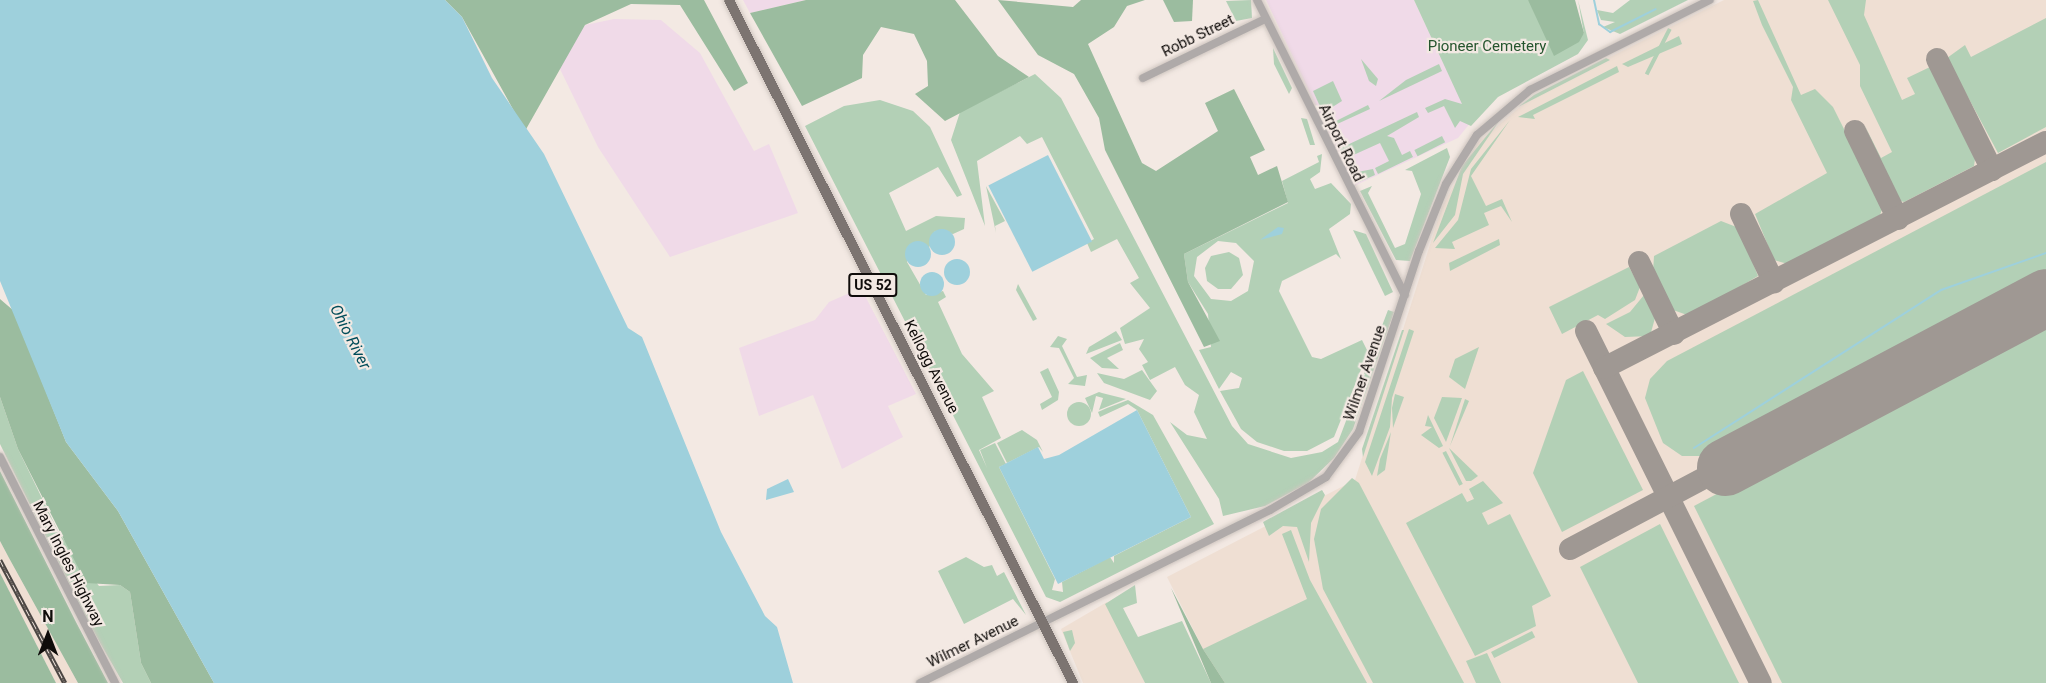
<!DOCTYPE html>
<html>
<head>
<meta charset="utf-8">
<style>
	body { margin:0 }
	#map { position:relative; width:2046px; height:683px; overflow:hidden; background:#f3e9e3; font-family:Roboto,sans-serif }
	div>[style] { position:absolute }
	.built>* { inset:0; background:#efdfd3 }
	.industrial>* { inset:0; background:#f0dae8 }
	.green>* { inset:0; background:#b3d0b6; transform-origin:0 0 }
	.round { border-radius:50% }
	.forest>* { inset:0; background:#9bbc9f }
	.water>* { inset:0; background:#9ed0dc; transform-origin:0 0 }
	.stream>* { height:2px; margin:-1px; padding:0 1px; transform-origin:1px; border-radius:1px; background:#9ed0dc }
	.taxiway>* { height:22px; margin:-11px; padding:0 11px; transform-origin:11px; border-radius:11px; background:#9f9893 }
	.runway>* { height:57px; margin:-28.5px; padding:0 28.5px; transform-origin:28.5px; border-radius:28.5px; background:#9f9893 }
	.roads { filter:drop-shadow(0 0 2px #cfc6c0) drop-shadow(0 0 2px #cfc6c0) }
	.minor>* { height:8px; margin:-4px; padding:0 4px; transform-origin:4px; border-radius:4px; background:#afaaa9 }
	.major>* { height:10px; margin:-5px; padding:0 5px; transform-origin:5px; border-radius:5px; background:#7c7471 }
	.rail>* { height:4.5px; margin-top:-2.25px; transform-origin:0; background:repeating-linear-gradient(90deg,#f3e9e3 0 7px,#4b4643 0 14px); box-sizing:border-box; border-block:2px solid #4b4643 }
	span { translate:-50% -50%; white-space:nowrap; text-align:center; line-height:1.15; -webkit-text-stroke:4.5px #f3e9e3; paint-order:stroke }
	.shield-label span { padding:2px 4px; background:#f3e9e3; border:2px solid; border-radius:4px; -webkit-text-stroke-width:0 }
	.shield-label { font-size:14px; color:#0f0c0a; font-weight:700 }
	.street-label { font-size:15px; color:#0f0c0a }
	.park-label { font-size:15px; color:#25552e }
	.water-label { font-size:16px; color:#004c59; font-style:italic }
	.north { position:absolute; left:18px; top:605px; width:60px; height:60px; -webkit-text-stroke:4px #f3e9e3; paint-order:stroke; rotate:0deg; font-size:16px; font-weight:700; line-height:24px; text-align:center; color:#0f0c0a }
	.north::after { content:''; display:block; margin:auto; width:21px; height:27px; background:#0f0c0a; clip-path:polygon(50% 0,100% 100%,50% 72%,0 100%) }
</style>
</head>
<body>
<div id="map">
	<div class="built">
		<i style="clip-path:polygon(1724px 0,2046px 0,2046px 683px,1220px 683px,1167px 577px,1355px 480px,1442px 207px,1476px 144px,1534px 95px)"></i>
		<i style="clip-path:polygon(0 541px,9px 558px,78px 683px,56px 683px,0 573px)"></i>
		<i style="clip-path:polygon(1107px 602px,1145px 683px,1083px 683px,1061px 629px)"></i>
	</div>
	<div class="industrial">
		<i style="clip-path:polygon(743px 0,806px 0,750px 13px)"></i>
		<i style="clip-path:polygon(1266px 0,1414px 0,1471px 122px,1458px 138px,1354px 186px)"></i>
		<i style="clip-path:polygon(614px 19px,661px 20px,700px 53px,754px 151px,769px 144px,798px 213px,670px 257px,598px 147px,559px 67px,585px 25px)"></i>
		<i style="clip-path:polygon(861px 288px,916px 394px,888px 406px,903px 437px,842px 469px,813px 395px,759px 416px,739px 348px,815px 320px,829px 302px)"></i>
	</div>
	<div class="green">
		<i style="clip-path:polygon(1251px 0,1252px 18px,1236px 21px,1226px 1px)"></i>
		<i style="clip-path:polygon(1414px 0,1528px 0,1584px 34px,1578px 0,1588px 40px,1578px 54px,1498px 97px,1471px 126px,1460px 121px,1455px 128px,1444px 106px,1428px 113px,1425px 108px,1445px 99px,1462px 104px)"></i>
		<i style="clip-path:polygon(1630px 0,1688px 0,1620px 34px,1603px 27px,1615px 22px,1601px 20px,1597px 10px,1613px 13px)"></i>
		<i style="clip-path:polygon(1758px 0,1801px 95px,1815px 89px,1833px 107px,1883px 207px,1880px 215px,1788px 264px,1774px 260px,1755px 214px,1827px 173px,1791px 100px,1793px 87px,1762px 25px,1753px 1px)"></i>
		<i style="clip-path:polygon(1828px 0,1866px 0,1864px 15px,1902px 100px,1915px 94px,1907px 78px,1930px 67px,1975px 159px,1974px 166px,1904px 202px,1897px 200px,1864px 124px,1881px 158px,1892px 152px,1860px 86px,1860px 65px)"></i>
		<i style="clip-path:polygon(2046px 18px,2046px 127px,1998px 153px,1947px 58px,1965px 45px,1971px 57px)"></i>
		<i style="left:1668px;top:28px;width:4px;height:51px;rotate:27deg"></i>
		<i style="clip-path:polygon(1679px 36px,1682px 44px,1628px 67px,1622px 64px)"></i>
		<i style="clip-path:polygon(1273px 48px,1292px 88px,1289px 94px,1274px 64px)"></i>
		<i style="clip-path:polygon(1606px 58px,1610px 60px,1518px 107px,1534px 95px)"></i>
		<i style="clip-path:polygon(1361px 59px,1378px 79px,1376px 86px,1369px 81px)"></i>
		<i style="clip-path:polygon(1439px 64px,1442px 71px,1379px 101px,1406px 80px)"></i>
		<i style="clip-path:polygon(1617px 66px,1619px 72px,1533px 115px,1535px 119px,1518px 117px)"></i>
		<i style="clip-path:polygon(1035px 74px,1061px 98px,1232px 426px,1248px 444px,1291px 458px,1322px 452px,1338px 442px,1388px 310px,1394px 312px,1353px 429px,1334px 458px,1308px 483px,1265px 506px,1223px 516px,1219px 499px,1170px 422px,1187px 435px,1207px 439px,1194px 412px,1199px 395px,1185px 385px,1175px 367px,1150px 380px,1142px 365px,1148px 362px,1139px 349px,1144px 339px,1125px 344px,1120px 328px,1150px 308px,1130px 283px,1139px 278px,1117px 239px,1091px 252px,1087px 243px,1094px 239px,1042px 137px,1027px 144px,1020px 136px,977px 161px,985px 226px,951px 140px,960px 112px)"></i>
		<i style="clip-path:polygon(1333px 81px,1342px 101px,1323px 113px,1313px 91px)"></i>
		<i style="clip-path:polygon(880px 100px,913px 111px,930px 127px,962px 195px,957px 197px,938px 167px,889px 193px,906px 231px,936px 216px,965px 218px,964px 229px,953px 234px,935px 231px,929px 248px,910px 244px,907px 262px,926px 295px,943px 291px,946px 297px,938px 302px,962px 354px,994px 391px,982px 397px,1001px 438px,979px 450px,987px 468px,980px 450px,995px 443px,1006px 464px,999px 467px,1055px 579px,1052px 590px,1063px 592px,1062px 582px,1110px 557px,1114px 563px,1114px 556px,1191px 517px,1137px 410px,1128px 404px,1100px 417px,1098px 412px,1107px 408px,1128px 400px,1153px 415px,1214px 524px,1060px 602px,1046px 597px,805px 126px,844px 106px)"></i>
		<i style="clip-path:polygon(1368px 105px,1370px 109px,1335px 125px,1332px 134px,1328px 125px)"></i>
		<i style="clip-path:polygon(1417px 112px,1419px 117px,1387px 136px,1394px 138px,1402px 155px,1410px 151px,1413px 157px,1378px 174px,1375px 168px,1389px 161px,1380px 143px,1349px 157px,1348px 165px,1337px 143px,1345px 146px)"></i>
		<i style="clip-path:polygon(1502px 117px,1463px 174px,1455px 215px,1433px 243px,1462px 166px)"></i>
		<i style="clip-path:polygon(1301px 118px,1307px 119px,1315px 145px,1310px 145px)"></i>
		<i style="clip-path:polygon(1510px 120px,1471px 176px,1486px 206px,1502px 199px,1512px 222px,1501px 206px,1484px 213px,1489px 225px,1452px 242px,1455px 249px,1435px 248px,1458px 220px,1471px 169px)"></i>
		<i style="left:1442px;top:136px;width:7px;height:31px;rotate:63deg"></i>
		<i style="clip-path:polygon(1447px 148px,1450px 157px,1410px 261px,1396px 260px,1360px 191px,1372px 186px,1368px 193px,1395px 248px,1405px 244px,1421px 194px,1412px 171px,1405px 170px)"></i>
		<i style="clip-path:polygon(evenodd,1322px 154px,1320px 172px,1310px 179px,1315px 189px,1331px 183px,1351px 204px,1350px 214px,1329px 229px,1341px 259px,1336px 254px,1282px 281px,1279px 291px,1312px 357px,1321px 359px,1362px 340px,1368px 352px,1334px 437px,1307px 451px,1284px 451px,1257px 442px,1241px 429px,1220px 391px,1239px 388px,1242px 378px,1231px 372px,1219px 389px,1199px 350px,1211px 347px,1208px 314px,1188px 282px,1184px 254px,1288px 203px,1282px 181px,1319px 162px,1317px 156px,1322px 154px,1218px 241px,1236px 243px,1254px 261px,1248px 291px,1231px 301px,1211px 299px,1194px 276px,1197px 257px,1218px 241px)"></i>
		<i style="clip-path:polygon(2046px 162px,2046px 275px,1706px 456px,1682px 456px,1663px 443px,1645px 398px,1650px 379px,1667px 361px)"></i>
		<i style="clip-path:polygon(1373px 169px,1375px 175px,1357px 183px,1352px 173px)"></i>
		<i style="clip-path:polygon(986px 186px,1005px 221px,995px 226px,996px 233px)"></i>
		<i style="clip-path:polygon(1721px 221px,1739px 228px,1758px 276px,1690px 316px,1673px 310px,1653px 272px,1654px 256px)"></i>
		<i style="clip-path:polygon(1353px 230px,1366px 234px,1393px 292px,1385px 296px)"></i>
		<i style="clip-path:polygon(1499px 239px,1500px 245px,1450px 271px,1449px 263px)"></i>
		<i style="clip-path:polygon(1229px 252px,1239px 258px,1243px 275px,1231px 289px,1218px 289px,1207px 281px,1205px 268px,1211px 256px)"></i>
		<i style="clip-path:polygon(1629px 267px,1640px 287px,1635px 300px,1605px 319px,1598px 315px,1562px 334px,1549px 307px)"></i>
		<i style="clip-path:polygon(1018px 284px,1037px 319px,1033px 321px,1016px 290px)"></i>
		<i style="clip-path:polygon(1644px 295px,1655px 318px,1650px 336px,1625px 337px,1606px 324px,1630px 312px)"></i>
		<i style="clip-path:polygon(2046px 319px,2046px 683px,1782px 683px,1694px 506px)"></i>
		<i style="clip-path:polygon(1409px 329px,1414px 331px,1392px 398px,1390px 427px,1372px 476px,1365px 462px)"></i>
		<i style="clip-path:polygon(1402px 330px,1404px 330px,1363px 457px,1362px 449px)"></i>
		<i style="clip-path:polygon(1116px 331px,1122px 340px,1086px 354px,1089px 347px)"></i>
		<i style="clip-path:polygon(1058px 336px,1067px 339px,1062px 346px,1077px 377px,1087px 375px,1085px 386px,1068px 384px,1074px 378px,1059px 348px,1050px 347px)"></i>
		<i style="clip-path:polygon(1120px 343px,1123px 350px,1107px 358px,1119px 369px,1102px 368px,1090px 358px)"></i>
		<i style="clip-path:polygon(1479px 347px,1465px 389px,1449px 377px,1455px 359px)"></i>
		<i style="clip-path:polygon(1048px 368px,1059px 392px,1058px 400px,1042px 410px,1040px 404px,1052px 397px,1040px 372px)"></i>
		<i style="clip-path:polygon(1142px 370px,1157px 391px,1150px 400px,1104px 383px,1097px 373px,1124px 379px)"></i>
		<i style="clip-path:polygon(1583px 371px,1643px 490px,1562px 532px,1533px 473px,1566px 380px)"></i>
		<i style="clip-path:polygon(1099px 392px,1102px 393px,1126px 399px,1099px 410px,1103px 398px,1096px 396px,1092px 413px,1085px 398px)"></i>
		<i style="clip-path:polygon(1395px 394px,1404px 397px,1393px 428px,1392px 408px)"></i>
		<i style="clip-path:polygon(0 397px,18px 449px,59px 533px,99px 586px,120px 585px,130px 592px,141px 663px,151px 683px,123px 683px,87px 620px,0 444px)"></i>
		<i style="clip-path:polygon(1442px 397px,1462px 398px,1446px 442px,1434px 418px)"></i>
		<i style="clip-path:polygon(1465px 399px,1469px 401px,1450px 446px)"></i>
		<i class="round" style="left:1067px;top:402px;width:24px;height:24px"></i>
		<i style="clip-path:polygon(1428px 415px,1443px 446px,1439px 448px,1421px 435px,1432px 427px,1425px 426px)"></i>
		<i style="clip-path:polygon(1022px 430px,1037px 440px,1043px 452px,1039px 447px,1007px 463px,997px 443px)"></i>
		<i style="clip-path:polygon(1391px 432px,1385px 470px,1377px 476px,1380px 459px)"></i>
		<i style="clip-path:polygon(1449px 448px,1478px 476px,1471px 481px,1466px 481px)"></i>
		<i style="left:1446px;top:451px;width:37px;height:4px;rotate:63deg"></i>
		<i style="clip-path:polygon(1352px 478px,1359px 483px,1464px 683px,1373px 683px,1323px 589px,1314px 539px,1321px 509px)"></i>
		<i style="clip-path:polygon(1483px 481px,1503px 503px,1482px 513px,1488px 525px,1510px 514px,1551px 596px,1532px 606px,1536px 626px,1475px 656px,1406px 523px,1462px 493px,1467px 502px,1474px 499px,1469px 489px)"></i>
		<i style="clip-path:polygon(1322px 490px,1325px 495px,1311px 523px,1309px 562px,1297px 527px,1283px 526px,1269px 536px,1263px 522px)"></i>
		<i style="clip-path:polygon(1660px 524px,1739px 683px,1638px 683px,1580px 567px)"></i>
		<i style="clip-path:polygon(1291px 530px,1310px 580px,1367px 683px,1225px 683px,1203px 649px,1307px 599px,1282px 534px)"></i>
		<i style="clip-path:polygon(966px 557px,984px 567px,992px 565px,997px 576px,1004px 572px,1026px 615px,1013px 599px,964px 624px,938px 571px)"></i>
		<i style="clip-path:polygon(1135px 585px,1137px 603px,1123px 608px,1138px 637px,1182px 621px,1211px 683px,1145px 683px,1105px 604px)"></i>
		<i style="clip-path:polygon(1072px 630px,1075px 643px,1070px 651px,1063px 632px)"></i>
		<i style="left:1532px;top:631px;width:7px;height:46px;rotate:63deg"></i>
		<i style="clip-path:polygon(1487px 653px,1501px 683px,1476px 683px,1466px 661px)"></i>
	</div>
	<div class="forest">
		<i style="clip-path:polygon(445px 0,704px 0,748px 83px,734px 91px,680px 5px,631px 4px,585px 25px,525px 131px,462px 17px)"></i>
		<i style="clip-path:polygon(806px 0,955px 0,998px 56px,1029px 77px,945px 121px,915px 94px,928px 86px,927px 61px,914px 34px,881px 27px,863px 55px,862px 78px,802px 106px,750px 13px)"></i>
		<i style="clip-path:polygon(998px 0,1073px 7px,1081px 0,1145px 0,1127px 6px,1114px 27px,1088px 44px,1142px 163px,1156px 171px,1218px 131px,1205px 103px,1234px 89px,1265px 150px,1250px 157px,1258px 175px,1277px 166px,1288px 202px,1184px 254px,1188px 282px,1220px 341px,1204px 347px,1105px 150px,1099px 118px,1074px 74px,1038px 55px)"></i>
		<i style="clip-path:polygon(1163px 0,1193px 0,1192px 21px,1174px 22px)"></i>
		<i style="clip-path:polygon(1528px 0,1575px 0,1584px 33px,1579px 42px,1554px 56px)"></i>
		<i style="clip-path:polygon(0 299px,14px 311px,66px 442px,118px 511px,214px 683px,151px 683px,141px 663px,130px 592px,120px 585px,86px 583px,18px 449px,0 397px)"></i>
		<i style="clip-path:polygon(0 471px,76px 622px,108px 683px,78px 683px,9px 558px,0 541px)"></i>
		<i style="clip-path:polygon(0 573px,56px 683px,0 683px)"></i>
		<i style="clip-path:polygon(1171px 588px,1203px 649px,1225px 683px,1211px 683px)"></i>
	</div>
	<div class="water">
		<i style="clip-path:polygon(0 0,445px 0,462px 17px,492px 78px,544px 154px,628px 328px,642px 337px,721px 532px,765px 616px,777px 627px,793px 683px,214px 683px,118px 511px,66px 442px,0 281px)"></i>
		<i style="left:1048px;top:155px;width:97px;height:67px;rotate:63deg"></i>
		<i style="clip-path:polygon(1278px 227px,1284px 228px,1282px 234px,1260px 240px)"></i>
		<i class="round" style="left:929px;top:229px;width:26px;height:26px"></i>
		<i class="round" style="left:905px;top:241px;width:26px;height:26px"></i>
		<i class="round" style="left:944px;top:259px;width:26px;height:26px"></i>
		<i class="round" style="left:920px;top:272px;width:24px;height:24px"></i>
		<i style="clip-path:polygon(1137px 410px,1191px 517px,1058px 584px,999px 467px,1038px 447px,1044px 459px,1059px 455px)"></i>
		<i style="clip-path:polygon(788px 479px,794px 492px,766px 500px,767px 489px)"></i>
	</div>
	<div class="stream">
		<i style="left:1594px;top:0;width:25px;rotate:78deg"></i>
		<i style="left:1599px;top:24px;width:14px;rotate:36deg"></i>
		<i style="left:1610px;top:32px;width:51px;rotate:-26.6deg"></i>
		<i style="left:1694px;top:448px;width:293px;rotate:-32.6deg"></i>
		<i style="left:1941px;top:290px;width:111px;rotate:-19.4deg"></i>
	</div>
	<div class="taxiway">
		<i style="left:1937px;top:59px;width:124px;rotate:63.6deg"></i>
		<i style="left:1855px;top:131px;width:98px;rotate:64deg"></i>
		<i style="left:1741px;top:214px;width:76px;rotate:64.4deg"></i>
		<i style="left:1639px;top:262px;width:80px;rotate:64.1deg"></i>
		<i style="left:1586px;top:331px;width:393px;rotate:63.6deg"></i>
		<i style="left:1604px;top:368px;width:496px;rotate:-27.1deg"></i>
		<i style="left:1570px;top:549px;width:175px;rotate:-27.9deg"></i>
	</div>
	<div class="runway">
		<i style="left:1725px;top:467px;width:363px;rotate:-27.9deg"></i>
	</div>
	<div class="roads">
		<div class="minor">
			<i style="left:1257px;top:0;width:330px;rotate:63.4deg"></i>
			<i style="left:1143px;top:78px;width:136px;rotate:-25.8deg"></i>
			<i style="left:0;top:457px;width:254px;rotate:63deg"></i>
			<i style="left:920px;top:683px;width:390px;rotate:-26.3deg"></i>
			<i style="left:1270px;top:510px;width:65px;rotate:-30.5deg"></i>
			<i style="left:1326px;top:477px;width:56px;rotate:-53.7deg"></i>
			<i style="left:1359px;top:432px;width:191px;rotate:-71.7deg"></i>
			<i style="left:1419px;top:251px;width:72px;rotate:-68.1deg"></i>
			<i style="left:1446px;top:184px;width:58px;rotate:-57.7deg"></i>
			<i style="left:1477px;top:135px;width:70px;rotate:-40.3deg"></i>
			<i style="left:1530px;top:90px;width:201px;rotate:-26.6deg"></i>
		</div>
		<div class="major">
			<i style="left:729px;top:0;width:765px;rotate:63.27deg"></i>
		</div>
	</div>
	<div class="rail">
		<i style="left:0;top:560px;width:139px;rotate:62.1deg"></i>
	</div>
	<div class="shield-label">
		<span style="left:873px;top:285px">US 52</span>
	</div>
	<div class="street-label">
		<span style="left:1198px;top:36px;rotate:-26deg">Robb Street</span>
		<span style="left:1341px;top:143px;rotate:64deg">Airport Road</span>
		<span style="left:931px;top:367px;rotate:63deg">Kellogg Avenue</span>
		<span style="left:1365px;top:373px;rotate:-71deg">Wilmer Avenue</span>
		<span style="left:68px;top:564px;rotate:63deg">Mary Ingles Highway</span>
		<span style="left:973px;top:642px;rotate:-26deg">Wilmer Avenue</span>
	</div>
	<div class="park-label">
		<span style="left:1487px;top:47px">Pioneer Cemetery</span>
	</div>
	<div class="water-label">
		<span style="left:350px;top:337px;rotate:63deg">Ohio River</span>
	</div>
	<div class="north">N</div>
</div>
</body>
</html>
